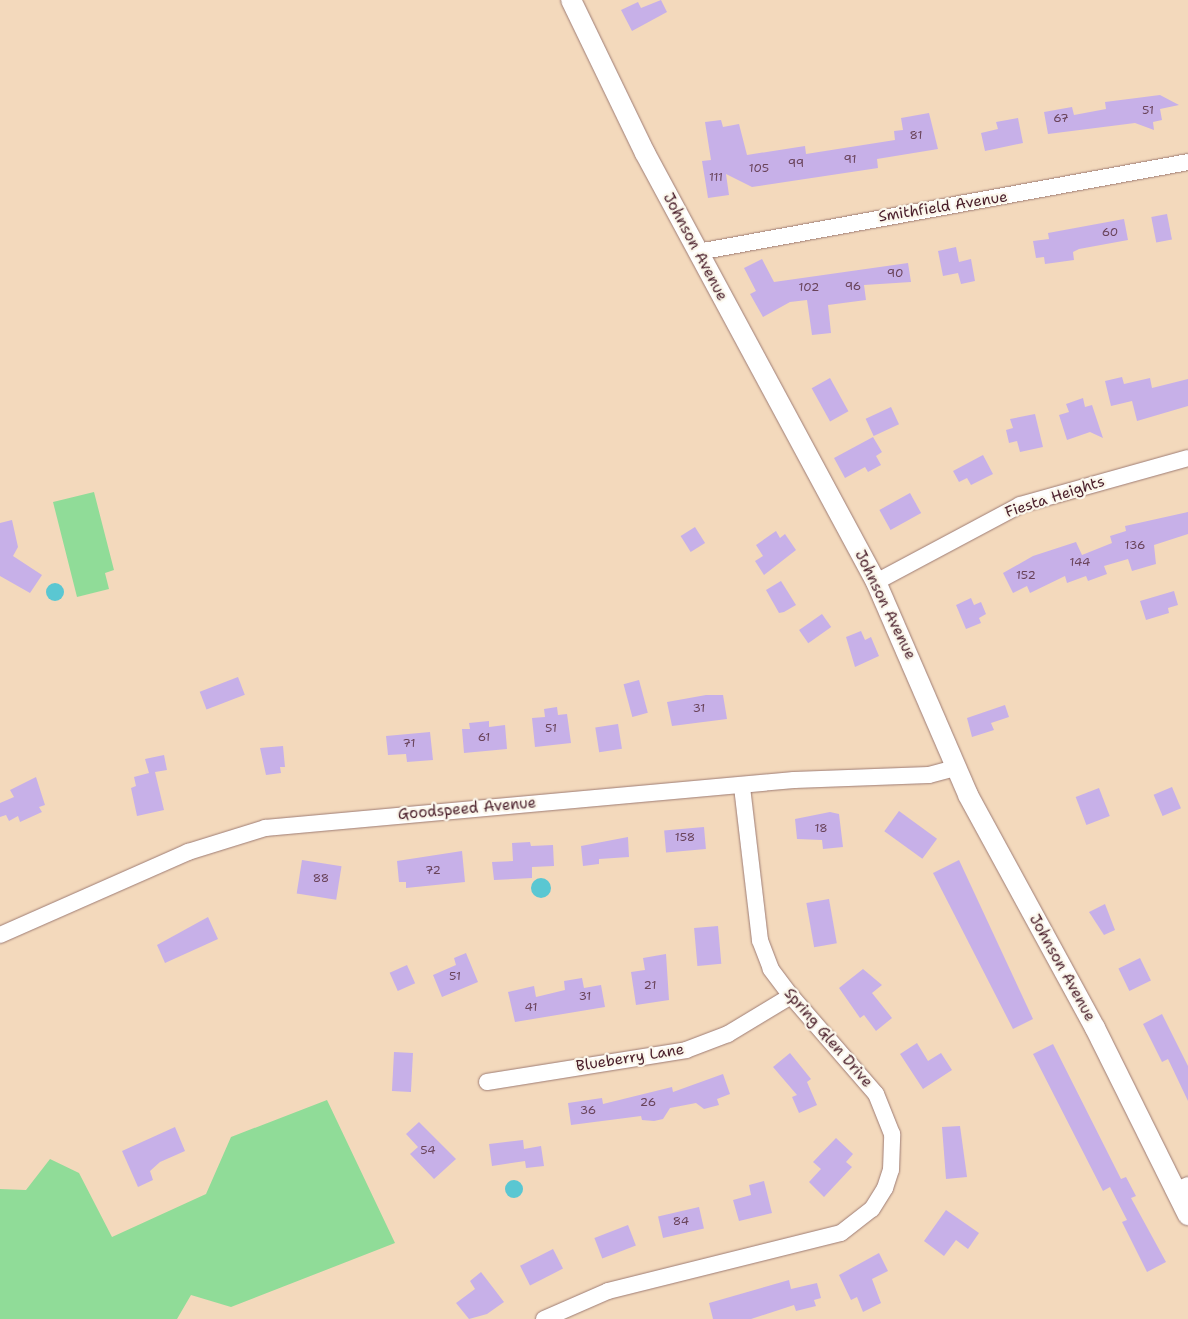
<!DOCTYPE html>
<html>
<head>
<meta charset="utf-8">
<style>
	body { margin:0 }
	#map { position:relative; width:1188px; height:1319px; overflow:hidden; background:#f3d9bc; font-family:"Shantell Sans",sans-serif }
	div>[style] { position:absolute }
	.green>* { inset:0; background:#90dc98 }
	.water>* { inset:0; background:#5ac7d2 }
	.round { border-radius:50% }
	.building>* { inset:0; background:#c7b0e8; transform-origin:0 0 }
	.roads { filter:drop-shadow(0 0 1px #9e7c74) drop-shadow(0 0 1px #9e7c74) }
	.minor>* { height:16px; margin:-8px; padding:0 8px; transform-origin:8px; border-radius:8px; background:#fff }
	.tertiary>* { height:20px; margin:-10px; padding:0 10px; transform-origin:10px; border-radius:10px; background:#fff }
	span { translate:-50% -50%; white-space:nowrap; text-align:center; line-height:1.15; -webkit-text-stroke:4.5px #fbf7ec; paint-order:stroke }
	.number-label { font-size:12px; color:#69435a }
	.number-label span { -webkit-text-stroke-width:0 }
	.street-label { font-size:15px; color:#4a1f2b }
</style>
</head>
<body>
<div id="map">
	<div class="green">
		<i style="clip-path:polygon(94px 492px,114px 570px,105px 573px,109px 589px,77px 597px,53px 502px)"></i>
		<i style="clip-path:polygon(327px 1100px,395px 1243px,231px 1307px,191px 1295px,177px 1319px,0 1319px,0 1189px,26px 1190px,50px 1159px,79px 1173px,112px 1237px,206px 1194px,231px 1137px)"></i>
	</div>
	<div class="water">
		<i class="round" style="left:46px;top:583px;width:18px;height:18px"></i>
		<i class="round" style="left:531px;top:878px;width:20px;height:20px"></i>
		<i class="round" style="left:505px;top:1180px;width:18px;height:18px"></i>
	</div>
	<div class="building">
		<i style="clip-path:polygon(661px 0,667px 12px,632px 31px,621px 10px,638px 2px,641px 8px)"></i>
		<i style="clip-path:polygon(1160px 95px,1179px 105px,1160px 109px,1162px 120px,1153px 122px,1154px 130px,1135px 123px,1048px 134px,1044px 112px,1072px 107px,1074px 115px,1106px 109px,1105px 102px)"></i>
		<i style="clip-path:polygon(929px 113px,938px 149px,877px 159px,878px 168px,752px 187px,726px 174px,729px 195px,708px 198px,702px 161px,711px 160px,705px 122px,721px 120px,723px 127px,739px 124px,747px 155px,805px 146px,806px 154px,895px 140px,894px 131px,903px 130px,901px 118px)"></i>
		<i style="clip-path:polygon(1018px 118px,1023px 143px,985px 151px,981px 133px,998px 129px,996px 122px)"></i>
		<i style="left:1167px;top:214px;width:26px;height:16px;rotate:79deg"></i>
		<i style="clip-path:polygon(1124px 219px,1128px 240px,1079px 249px,1073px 252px,1074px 260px,1045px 264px,1044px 257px,1036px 258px,1033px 241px,1049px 239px,1048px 233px)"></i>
		<i style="clip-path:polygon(956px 247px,959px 262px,971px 259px,975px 281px,961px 284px,958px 273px,943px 276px,938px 251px)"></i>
		<i style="clip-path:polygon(762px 259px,774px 282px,908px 263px,911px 282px,864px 285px,866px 300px,828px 305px,831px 333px,812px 335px,807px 300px,790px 302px,763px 317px,750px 294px,756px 291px,744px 268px)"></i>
		<i style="clip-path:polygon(1122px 377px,1124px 384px,1150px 378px,1152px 388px,1188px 379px,1188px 406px,1137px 421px,1132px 401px,1111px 406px,1105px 381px)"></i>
		<i style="left:830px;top:378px;width:38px;height:21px;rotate:61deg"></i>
		<i style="clip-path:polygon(1083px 398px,1085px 407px,1092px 405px,1103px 438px,1090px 432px,1067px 440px,1059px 415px,1069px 412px,1066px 404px)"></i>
		<i style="left:891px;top:407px;width:19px;height:28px;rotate:65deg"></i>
		<i style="clip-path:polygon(1035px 414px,1043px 447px,1020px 452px,1017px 441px,1009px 443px,1006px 430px,1013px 428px,1010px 419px)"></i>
		<i style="clip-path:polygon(873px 437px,882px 452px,876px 456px,881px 465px,868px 472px,865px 467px,845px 478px,834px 458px)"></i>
		<i style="clip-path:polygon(983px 455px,993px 474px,971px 485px,967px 478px,959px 482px,953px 471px)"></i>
		<i style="left:910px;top:493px;width:23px;height:35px;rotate:61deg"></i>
		<i style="clip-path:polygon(1188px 512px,1188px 534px,1154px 545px,1156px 564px,1132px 571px,1128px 559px,1104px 566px,1107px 574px,1088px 581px,1086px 576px,1067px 583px,1065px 576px,1030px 593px,1027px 586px,1013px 593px,1003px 573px,1033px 556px,1076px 542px,1082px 555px,1112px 543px,1110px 536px,1126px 531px,1125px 526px)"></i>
		<i style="clip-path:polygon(12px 520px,18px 547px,13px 556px,42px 575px,30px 593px,0 576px,0 523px)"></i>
		<i style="left:695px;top:527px;width:19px;height:17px;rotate:58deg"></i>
		<i style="clip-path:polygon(776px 531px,780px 538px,785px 534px,796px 550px,764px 575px,755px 561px,763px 556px,756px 545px)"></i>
		<i style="clip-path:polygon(781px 581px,796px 605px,784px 612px,779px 613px,766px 590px)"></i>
		<i style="clip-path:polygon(1174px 591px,1178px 605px,1168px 608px,1169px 613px,1146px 620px,1140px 601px)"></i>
		<i style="clip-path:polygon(971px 598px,974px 605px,981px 602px,986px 614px,979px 618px,981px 623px,966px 629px,956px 605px)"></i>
		<i style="left:822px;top:614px;width:16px;height:28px;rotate:55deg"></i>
		<i style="clip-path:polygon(861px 631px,865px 640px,871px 637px,879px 656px,855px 667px,846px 637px)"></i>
		<i style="left:238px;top:677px;width:19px;height:41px;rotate:69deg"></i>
		<i style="left:639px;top:680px;width:34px;height:16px;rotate:75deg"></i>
		<i style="clip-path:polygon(706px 695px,723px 695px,727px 719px,672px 726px,667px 702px)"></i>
		<i style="clip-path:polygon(1005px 705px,1009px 717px,991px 723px,994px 730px,972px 737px,967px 718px)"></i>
		<i style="clip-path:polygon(557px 707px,558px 715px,567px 714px,571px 743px,535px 747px,532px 718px,545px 717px,544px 709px)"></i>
		<i style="clip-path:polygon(489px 721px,489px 727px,505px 725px,507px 749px,464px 753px,462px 729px,470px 729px,469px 723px)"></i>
		<i style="left:618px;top:724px;width:25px;height:23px;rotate:81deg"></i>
		<i style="clip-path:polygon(430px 732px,433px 760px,407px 762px,406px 754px,388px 755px,386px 736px)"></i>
		<i style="clip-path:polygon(283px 746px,285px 767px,280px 767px,281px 773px,266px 775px,260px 748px)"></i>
		<i style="clip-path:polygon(164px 755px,167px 770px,155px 772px,164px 810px,137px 816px,131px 788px,136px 786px,134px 777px,149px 773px,145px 759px)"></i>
		<i style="clip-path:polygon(36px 777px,45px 805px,39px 807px,42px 812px,20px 822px,18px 816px,9px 821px,6px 815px,0 817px,0 803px,14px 797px,10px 790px)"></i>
		<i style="left:1172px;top:787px;width:23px;height:20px;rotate:67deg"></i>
		<i style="left:1099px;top:788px;width:30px;height:25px;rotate:69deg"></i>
		<i style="left:899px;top:811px;width:47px;height:25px;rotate:36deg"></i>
		<i style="clip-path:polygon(830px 812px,839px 814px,843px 847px,823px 849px,822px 840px,797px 839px,795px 819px)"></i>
		<i style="left:704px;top:827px;width:22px;height:40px;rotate:85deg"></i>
		<i style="clip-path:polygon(628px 837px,629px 857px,599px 859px,599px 864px,583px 866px,581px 846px)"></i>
		<i style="clip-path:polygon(530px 842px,531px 846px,553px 845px,554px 866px,532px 867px,532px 878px,494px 880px,492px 862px,513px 861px,512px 843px)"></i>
		<i style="clip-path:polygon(462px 851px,465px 882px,406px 888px,406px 882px,399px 882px,397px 861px)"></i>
		<i style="left:302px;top:860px;width:40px;height:34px;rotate:9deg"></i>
		<i style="clip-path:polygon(959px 860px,1033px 1019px,1013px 1029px,933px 873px)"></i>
		<i style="left:829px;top:899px;width:45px;height:23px;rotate:80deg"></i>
		<i style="clip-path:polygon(1105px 904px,1115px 930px,1104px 935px,1089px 912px)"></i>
		<i style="clip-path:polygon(208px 917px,218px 939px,165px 963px,157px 945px)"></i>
		<i style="left:718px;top:926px;width:38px;height:24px;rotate:85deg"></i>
		<i style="clip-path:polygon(466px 953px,478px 982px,442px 997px,433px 975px,456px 965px,454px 958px)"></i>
		<i style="clip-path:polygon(666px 954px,669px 1000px,636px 1005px,631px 972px,645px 970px,643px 958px)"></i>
		<i style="left:1140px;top:958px;width:25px;height:24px;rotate:64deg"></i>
		<i style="left:407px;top:965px;width:20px;height:19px;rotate:66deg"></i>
		<i style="clip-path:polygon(863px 969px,882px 985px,872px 993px,892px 1018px,876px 1031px,864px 1015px,860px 1018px,839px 988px)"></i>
		<i style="clip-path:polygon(582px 978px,584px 988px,601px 985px,605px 1007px,515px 1022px,508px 992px,534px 986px,536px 997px,565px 990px,564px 981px)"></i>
		<i style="clip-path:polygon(1162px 1014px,1188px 1066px,1188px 1101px,1168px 1059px,1162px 1062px,1143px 1024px)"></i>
		<i style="clip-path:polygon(917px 1043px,928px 1061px,941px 1053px,952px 1070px,923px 1089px,900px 1054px)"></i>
		<i style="clip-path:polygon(1053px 1044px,1121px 1179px,1126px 1177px,1136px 1196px,1131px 1198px,1166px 1262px,1147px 1272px,1122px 1222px,1127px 1220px,1110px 1187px,1103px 1191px,1033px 1054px)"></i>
		<i style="left:394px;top:1052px;width:19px;height:39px;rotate:3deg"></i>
		<i style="clip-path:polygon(790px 1053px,811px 1079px,807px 1082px,817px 1105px,799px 1113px,792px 1097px,797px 1095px,773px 1067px)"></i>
		<i style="clip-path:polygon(723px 1074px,730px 1094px,717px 1099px,719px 1105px,704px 1109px,696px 1103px,670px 1108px,663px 1119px,654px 1121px,642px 1120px,641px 1116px,571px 1125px,568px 1103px,602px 1098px,603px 1104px,672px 1087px,673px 1092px)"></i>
		<i style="clip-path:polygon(419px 1122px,456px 1159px,434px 1179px,410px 1154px,418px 1147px,406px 1134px)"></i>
		<i style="clip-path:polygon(960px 1126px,967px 1177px,946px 1179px,942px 1127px)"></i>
		<i style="clip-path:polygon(175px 1127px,185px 1151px,160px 1162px,150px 1171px,153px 1180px,138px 1187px,122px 1151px)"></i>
		<i style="clip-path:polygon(836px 1138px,853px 1154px,846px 1162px,852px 1167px,824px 1197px,809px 1182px,821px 1169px,813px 1162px)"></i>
		<i style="clip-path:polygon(523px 1140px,524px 1149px,541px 1146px,544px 1166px,526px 1168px,525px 1161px,492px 1166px,489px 1144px)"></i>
		<i style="clip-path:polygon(764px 1181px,772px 1213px,739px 1221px,733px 1200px,751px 1195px,749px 1185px)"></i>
		<i style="left:699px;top:1207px;width:22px;height:42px;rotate:77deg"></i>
		<i style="clip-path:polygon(946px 1210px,979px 1233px,968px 1249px,956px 1240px,944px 1256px,924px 1241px)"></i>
		<i style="left:628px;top:1225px;width:22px;height:36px;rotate:69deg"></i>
		<i style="left:553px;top:1249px;width:22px;height:37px;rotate:63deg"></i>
		<i style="clip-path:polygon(879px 1253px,888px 1271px,872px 1279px,881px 1303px,863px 1312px,857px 1297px,851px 1300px,839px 1275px)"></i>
		<i style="clip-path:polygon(481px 1272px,504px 1302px,487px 1314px,469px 1319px,456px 1303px,475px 1289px,470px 1281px)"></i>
		<i style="clip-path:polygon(789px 1280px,791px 1289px,817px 1283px,821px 1298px,814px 1300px,816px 1306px,796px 1311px,794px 1305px,751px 1319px,713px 1319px,709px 1303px)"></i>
	</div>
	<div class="roads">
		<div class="minor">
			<i style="left:698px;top:252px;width:498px;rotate:-10.4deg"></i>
			<i style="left:876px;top:582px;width:163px;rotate:-28.1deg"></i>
			<i style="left:1020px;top:505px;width:174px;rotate:-15.6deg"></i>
			<i style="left:0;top:935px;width:206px;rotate:-23.8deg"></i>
			<i style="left:188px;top:852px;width:81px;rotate:-17.3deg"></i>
			<i style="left:265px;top:828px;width:531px;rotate:-5.18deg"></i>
			<i style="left:794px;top:780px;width:135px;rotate:-2.1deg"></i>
			<i style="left:929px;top:775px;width:27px;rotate:-15deg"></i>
			<i style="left:487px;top:1082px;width:202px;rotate:-9.1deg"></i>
			<i style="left:686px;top:1050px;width:45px;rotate:-20.9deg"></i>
			<i style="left:728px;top:1034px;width:74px;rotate:-31.1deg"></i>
			<i style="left:1177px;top:1190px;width:12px;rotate:-24deg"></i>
			<i style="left:544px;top:1319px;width:70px;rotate:-23.6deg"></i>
			<i style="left:608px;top:1291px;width:240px;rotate:-14deg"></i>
			<i style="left:841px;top:1233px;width:39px;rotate:-38deg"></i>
			<i style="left:872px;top:1209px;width:25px;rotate:-58deg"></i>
			<i style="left:885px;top:1188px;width:19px;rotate:-72deg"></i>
			<i style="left:891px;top:1170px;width:36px;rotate:-88deg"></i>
			<i style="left:892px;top:1134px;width:43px;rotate:-111.8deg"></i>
			<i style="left:876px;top:1094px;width:130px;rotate:-130.9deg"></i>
			<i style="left:791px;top:996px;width:34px;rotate:-127deg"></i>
			<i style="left:771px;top:969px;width:31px;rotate:-111deg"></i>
			<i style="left:760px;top:940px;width:155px;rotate:-96.7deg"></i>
		</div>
		<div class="tertiary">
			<i style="left:571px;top:0;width:170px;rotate:64.2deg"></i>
			<i style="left:645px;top:153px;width:487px;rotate:61.7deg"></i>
			<i style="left:876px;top:582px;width:232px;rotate:66.6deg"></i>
			<i style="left:968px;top:795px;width:265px;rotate:61.4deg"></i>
			<i style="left:1095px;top:1028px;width:209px;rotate:63.6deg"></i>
		</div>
	</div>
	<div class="number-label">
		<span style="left:1148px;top:111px">51</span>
		<span style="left:1061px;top:119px">67</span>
		<span style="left:916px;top:136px">81</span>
		<span style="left:850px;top:160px">91</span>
		<span style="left:796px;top:164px">99</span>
		<span style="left:759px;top:169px">105</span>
		<span style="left:716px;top:178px">111</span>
		<span style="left:1110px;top:233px">60</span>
		<span style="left:895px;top:274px">90</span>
		<span style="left:853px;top:287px">96</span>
		<span style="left:809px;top:288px">102</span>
		<span style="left:1135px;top:546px">136</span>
		<span style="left:1080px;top:563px">144</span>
		<span style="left:1026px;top:576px">152</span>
		<span style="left:699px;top:709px">31</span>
		<span style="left:551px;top:729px">51</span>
		<span style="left:484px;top:738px">61</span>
		<span style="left:409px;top:744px">71</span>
		<span style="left:821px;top:829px">18</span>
		<span style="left:685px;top:838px">158</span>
		<span style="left:433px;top:871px">72</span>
		<span style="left:321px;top:879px">88</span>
		<span style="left:455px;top:977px">51</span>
		<span style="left:650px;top:986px">21</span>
		<span style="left:585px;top:997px">31</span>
		<span style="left:531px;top:1008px">41</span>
		<span style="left:648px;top:1103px">26</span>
		<span style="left:588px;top:1111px">36</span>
		<span style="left:428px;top:1151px">54</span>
		<span style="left:681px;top:1222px">84</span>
	</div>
	<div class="street-label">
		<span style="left:943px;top:207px;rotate:-9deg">Smithfield Avenue</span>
		<span style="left:695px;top:247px;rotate:62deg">Johnson Avenue</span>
		<span style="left:1055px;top:497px;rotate:-18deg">Fiesta Heights</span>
		<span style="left:885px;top:605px;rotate:64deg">Johnson Avenue</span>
		<span style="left:467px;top:809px;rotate:-5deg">Goodspeed Avenue</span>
		<span style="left:1062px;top:968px;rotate:61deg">Johnson Avenue</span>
		<span style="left:828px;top:1038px;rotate:49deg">Spring Glen Drive</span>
		<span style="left:630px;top:1058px;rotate:-9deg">Blueberry Lane</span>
	</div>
</div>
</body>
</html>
